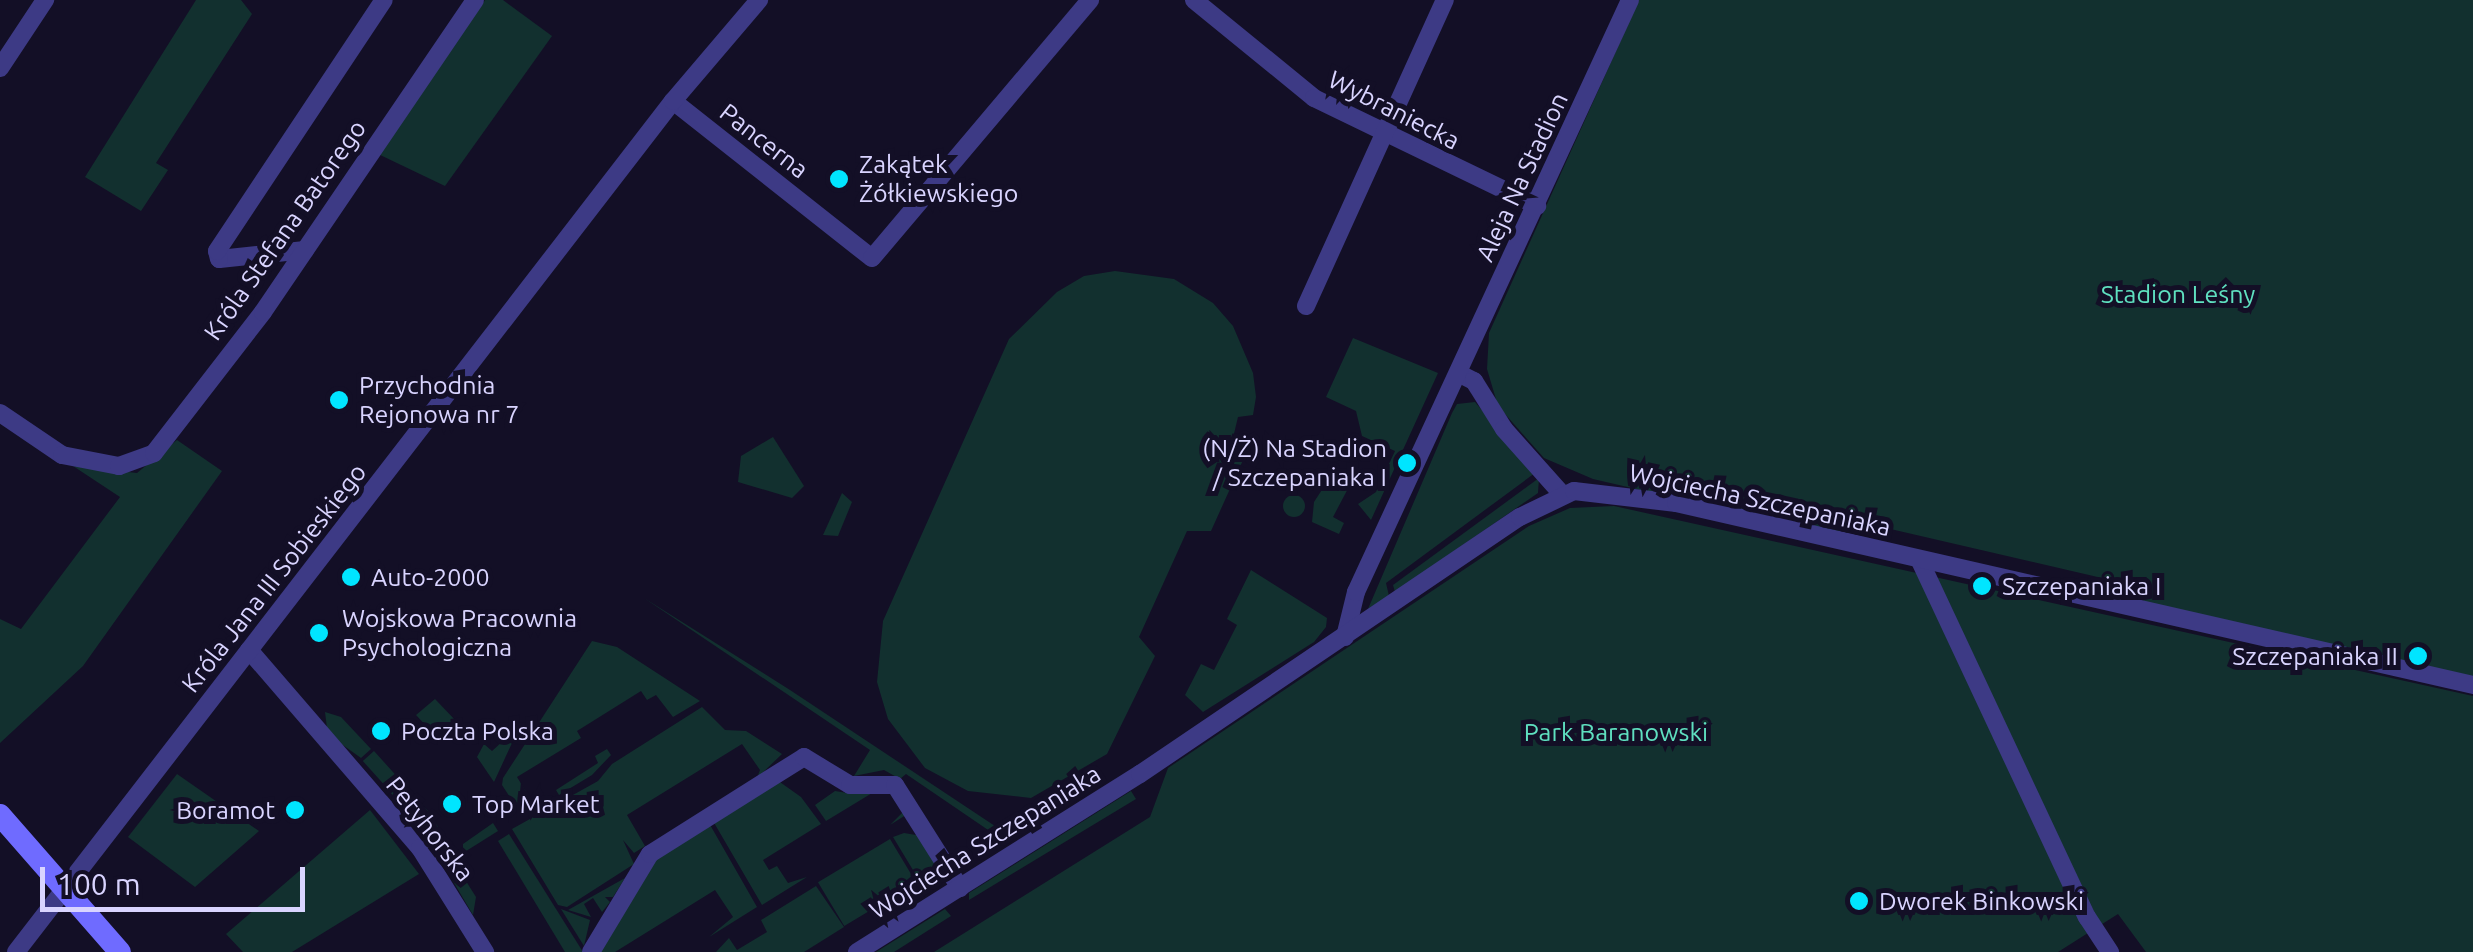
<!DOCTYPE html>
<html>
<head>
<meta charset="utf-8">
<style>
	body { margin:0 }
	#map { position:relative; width:2473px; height:952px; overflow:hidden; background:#130f26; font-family:Ubuntu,sans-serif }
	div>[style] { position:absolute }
	.green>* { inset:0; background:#12302f; transform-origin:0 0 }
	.round { border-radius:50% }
	.minor>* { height:18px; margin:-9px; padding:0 9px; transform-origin:9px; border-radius:9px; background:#3d3a85 }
	.secondary>* { height:22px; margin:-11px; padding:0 11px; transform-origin:11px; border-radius:11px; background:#6f6bff }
	.dots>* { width:28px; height:28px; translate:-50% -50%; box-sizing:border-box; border:5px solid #130f26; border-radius:50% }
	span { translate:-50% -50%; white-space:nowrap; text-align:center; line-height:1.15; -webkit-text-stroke:10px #130f26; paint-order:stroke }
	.street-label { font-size:25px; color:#d9d4ff }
	.poi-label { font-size:25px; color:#d9d4ff }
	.left { translate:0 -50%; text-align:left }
	.right { translate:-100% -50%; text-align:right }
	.park-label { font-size:25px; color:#5fe0c0 }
	.scale { position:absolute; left:40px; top:867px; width:265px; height:45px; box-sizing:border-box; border:5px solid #d9d4ff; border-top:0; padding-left:12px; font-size:30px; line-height:35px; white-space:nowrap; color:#d9d4ff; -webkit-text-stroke:8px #130f26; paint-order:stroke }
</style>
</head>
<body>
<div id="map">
	<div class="green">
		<i style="clip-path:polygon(196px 0,241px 0,252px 14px,156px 163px,168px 170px,141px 211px,85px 177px)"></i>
		<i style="clip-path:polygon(485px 0,503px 0,552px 36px,445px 186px,376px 153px)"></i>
		<i style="clip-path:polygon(1639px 0,2473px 0,2473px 677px,2143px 605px,2145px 588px,1843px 518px,1839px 536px,1593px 479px,1544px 458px,1498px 406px,1487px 369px,1489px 333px)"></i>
		<i style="clip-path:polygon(1115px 271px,1174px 279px,1213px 303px,1233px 326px,1253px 373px,1256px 397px,1253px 415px,1238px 417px,1232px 442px,1248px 449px,1211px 531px,1187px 531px,1139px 637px,1155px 656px,1107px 754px,1031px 798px,968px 791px,925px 768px,888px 719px,877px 682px,883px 621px,1009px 339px,1057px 292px,1084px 276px)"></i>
		<i style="clip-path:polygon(1353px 338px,1438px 373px,1371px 520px,1358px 504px,1376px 492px,1395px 451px,1362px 436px,1356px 411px,1326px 397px)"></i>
		<i style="clip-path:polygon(1475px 402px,1535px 473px,1386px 583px,1389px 596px,1368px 609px,1452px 413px,1457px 404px)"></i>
		<i style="clip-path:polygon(773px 437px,804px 486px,792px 498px,738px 482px,741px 456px)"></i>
		<i style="clip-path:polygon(177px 440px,222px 471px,83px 666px,0 743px,0 619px,21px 629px,120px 497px,73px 466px,137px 473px)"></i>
		<i style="clip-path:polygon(1340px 476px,1352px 481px,1333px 517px,1344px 523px,1339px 534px,1312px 522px,1314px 502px,1329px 479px,1337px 482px)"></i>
		<i style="clip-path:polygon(1539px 478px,1538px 493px,1395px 592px,1393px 585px)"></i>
		<i style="clip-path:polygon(842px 493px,852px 502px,838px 536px,823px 535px)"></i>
		<i class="round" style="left:1283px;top:495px;width:22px;height:22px"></i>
		<i style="clip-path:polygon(1614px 506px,2473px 696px,2473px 952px,2146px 952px,2118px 914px,2058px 952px,934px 952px,1150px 817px,1168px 768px,1529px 526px,1570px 508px)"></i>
		<i style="clip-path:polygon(1251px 570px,1327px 618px,1326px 627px,1314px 642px,1203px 712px,1185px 695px,1201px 664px,1214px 670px,1237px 625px,1227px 619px)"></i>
		<i style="clip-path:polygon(644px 598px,790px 690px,1001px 830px,994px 834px,906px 774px,900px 779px,884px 770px,854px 776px,870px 750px)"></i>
		<i style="clip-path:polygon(592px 641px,617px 647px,700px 701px,673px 717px,656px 695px,647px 700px,641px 691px,577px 731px,581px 738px,517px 777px,533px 803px,547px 795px,550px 801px,523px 817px,502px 785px,503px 778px)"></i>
		<i style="clip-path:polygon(435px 699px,457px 722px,442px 743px,416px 715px)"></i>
		<i style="clip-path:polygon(702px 707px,725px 730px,746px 731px,782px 754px,757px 778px,760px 770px,742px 744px,627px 815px,645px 846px,634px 853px,623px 840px,634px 864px,567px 907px,558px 905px,512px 829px,598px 781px,612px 764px)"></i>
		<i style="clip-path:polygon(325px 712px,341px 717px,371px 749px,361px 758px,340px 743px,327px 728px)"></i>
		<i style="clip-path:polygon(493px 730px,518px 730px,494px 782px,477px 757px,484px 744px,492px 751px,503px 741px)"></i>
		<i style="clip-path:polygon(607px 749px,611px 755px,592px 775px,559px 795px,556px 790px,598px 763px,595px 756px)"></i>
		<i style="left:374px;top:751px;width:39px;height:15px;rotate:48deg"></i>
		<i style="clip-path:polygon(177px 774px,259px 831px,195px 887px,128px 837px)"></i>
		<i style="clip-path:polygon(777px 780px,801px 797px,821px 824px,763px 860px,769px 870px,777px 866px,788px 883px,807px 877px,762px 905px,713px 821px)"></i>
		<i style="left:402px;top:783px;width:42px;height:15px;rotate:47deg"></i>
		<i style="clip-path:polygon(886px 783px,909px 813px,890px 825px,904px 811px,887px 784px,826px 821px,815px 805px,835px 791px,853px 794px)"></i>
		<i style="clip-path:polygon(1131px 791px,1136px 799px,969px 900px,969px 893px)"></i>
		<i style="clip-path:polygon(370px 810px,419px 874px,292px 952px,243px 952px,226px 934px)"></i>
		<i style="clip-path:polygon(433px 817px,447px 846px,436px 855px,421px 828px)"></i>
		<i style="clip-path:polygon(493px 823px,498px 831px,463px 853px,463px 844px)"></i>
		<i style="clip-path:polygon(709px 823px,757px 907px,709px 937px,733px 917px,715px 890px,615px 952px,596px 952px,656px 855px)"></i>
		<i style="clip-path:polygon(904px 833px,916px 835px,940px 868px,919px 880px,893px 837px)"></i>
		<i style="clip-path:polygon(509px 834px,583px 952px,565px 952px,498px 841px)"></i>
		<i style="left:890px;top:839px;width:51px;height:84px;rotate:59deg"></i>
		<i style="clip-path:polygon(447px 851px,476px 897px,473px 915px,440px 859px)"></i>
		<i style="clip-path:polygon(625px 878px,613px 897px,605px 897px,610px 902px,602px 912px,593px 898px,584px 904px,591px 917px,568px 910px)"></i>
		<i style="clip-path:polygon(816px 886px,844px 927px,804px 952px,716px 952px,729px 938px,737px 950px,767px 932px,761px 920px)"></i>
		<i style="clip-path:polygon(561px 909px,590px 920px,584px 946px)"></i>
		<i style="clip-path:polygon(945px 909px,951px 916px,894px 952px,876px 952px)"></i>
	</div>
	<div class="minor">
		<i style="left:1194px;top:0;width:155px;rotate:39.2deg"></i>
		<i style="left:1314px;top:98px;width:248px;rotate:25.8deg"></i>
		<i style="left:0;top:68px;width:82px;rotate:-56.5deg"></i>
		<i style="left:673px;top:101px;width:253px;rotate:38.3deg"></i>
		<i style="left:872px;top:258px;width:338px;rotate:-49.8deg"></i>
		<i style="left:305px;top:250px;width:86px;rotate:174deg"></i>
		<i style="left:219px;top:259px;width:8px;rotate:-104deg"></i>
		<i style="left:217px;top:251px;width:301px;rotate:-56.4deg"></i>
		<i style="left:1306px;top:306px;width:336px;rotate:-65.6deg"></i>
		<i style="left:1460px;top:374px;width:16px;rotate:27deg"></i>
		<i style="left:1474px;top:381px;width:57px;rotate:58deg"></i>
		<i style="left:1504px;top:429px;width:87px;rotate:48.3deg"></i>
		<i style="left:0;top:413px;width:75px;rotate:34.1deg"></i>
		<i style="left:62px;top:455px;width:58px;rotate:10.9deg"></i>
		<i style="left:119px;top:466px;width:37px;rotate:-20deg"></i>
		<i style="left:154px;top:453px;width:178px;rotate:-52.3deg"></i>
		<i style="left:263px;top:312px;width:377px;rotate:-55.8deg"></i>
		<i style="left:1920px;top:561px;width:393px;rotate:64.9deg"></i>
		<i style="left:2087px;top:917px;width:42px;rotate:56.7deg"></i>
		<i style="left:1345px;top:637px;width:46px;rotate:-76.3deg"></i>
		<i style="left:1356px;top:592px;width:652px;rotate:-65.16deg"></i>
		<i style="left:249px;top:650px;width:262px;rotate:49.2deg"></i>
		<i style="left:420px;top:848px;width:123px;rotate:58deg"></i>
		<i style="left:16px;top:952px;width:1075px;rotate:-52.33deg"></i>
		<i style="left:673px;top:101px;width:133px;rotate:-49.6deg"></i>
		<i style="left:591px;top:952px;width:114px;rotate:-59deg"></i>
		<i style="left:650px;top:854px;width:182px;rotate:-32.2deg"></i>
		<i style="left:804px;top:757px;width:54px;rotate:31.3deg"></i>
		<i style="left:850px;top:785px;width:45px"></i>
		<i style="left:895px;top:785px;width:122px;rotate:57.7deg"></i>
		<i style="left:857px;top:952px;width:334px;rotate:-32.2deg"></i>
		<i style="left:1140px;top:774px;width:459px;rotate:-34.1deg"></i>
		<i style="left:1520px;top:517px;width:60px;rotate:-25.7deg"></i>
		<i style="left:1574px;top:491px;width:103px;rotate:6.7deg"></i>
		<i style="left:1676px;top:503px;width:818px;rotate:12.86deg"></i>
	</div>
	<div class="secondary">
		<i style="left:0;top:815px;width:182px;rotate:48.8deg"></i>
	</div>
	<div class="dots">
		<i style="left:839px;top:179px;background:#00e5ff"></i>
		<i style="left:339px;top:400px;background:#00e5ff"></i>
		<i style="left:1407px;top:463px;background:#00e5ff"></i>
		<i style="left:351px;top:577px;background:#00e5ff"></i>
		<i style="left:1982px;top:586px;background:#00e5ff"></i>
		<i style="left:319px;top:633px;background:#00e5ff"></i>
		<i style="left:2418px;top:656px;background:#00e5ff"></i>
		<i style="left:381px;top:731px;background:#00e5ff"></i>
		<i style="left:452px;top:804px;background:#00e5ff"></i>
		<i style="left:295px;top:810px;background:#00e5ff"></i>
		<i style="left:1859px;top:901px;background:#00e5ff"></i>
	</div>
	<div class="street-label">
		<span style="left:1394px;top:110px;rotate:27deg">Wybraniecka</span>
		<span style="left:764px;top:141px;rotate:38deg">Pancerna</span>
		<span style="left:1522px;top:177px;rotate:-65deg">Aleja Na Stadion</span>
		<span style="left:285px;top:230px;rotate:-55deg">Króla Stefana Batorego</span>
		<span style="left:1760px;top:500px;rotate:12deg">Wojciecha Szczepaniaka</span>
		<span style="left:274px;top:578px;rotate:-52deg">Króla Jana III Sobieskiego</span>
		<span style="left:430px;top:829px;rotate:52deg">Petyhorska</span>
		<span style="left:985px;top:842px;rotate:-32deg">Wojciecha Szczepaniaka</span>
	</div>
	<div class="poi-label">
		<span class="left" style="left:859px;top:179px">Zakątek<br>Żółkiewskiego</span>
		<span class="left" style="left:359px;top:400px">Przychodnia<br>Rejonowa nr 7</span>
		<span class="right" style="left:1387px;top:463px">(N/Ż) Na Stadion<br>/ Szczepaniaka I</span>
		<span class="left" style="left:371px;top:577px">Auto-2000</span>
		<span class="left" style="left:2002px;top:586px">Szczepaniaka I</span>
		<span class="left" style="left:342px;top:633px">Wojskowa Pracownia<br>Psychologiczna</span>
		<span class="right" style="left:2398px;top:656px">Szczepaniaka II</span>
		<span class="left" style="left:401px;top:731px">Poczta Polska</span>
		<span class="left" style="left:472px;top:804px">Top Market</span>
		<span class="right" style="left:275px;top:810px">Boramot</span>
		<span class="left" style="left:1879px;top:901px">Dworek Binkowski</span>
	</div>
	<div class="park-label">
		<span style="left:2178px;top:294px">Stadion Leśny</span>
		<span style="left:1616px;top:732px">Park Baranowski</span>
	</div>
	<div class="scale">100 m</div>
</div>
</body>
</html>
